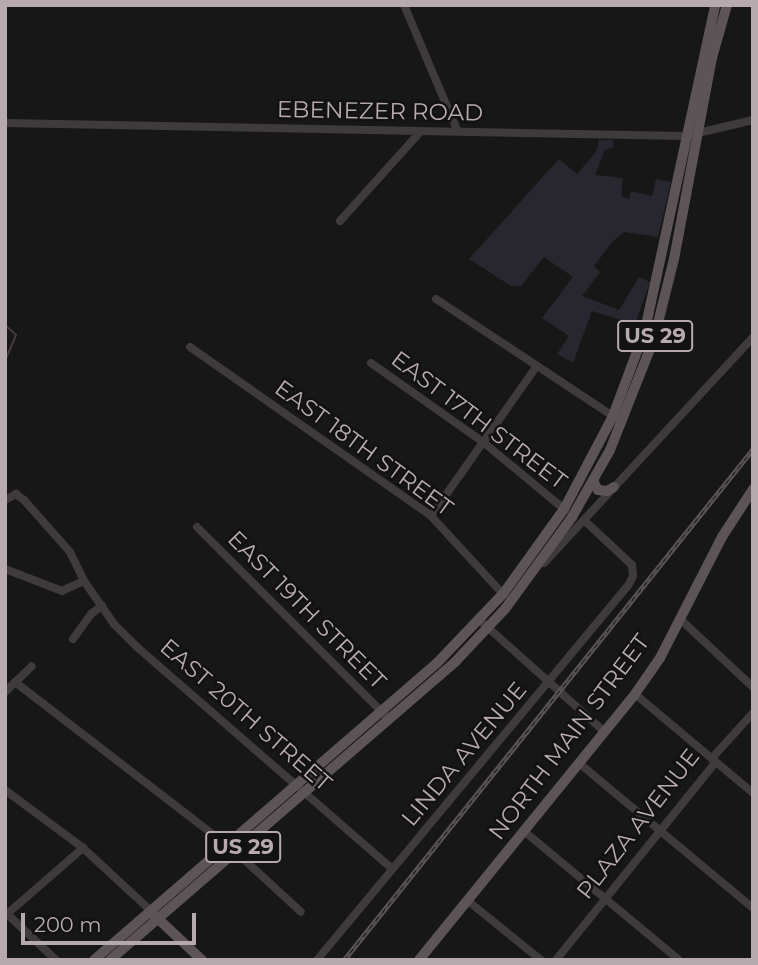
<!DOCTYPE html>
<html>
<head>
<meta charset="utf-8">
<style>
	body { margin:0 }
	#map { position:relative; width:758px; height:965px; overflow:hidden; background:#181717; font-family:Montserrat,sans-serif }
	div>[style] { position:absolute }
	.green>* { inset:0; background:#282730 }
	.stream>* { height:2px; margin:-1px; padding:0 1px; transform-origin:1px; border-radius:1px; background:#473740 }
	.minor>* { height:8px; margin:-4px; padding:0 4px; transform-origin:4px; border-radius:4px; background:#3f3a3b }
	.major>* { height:10px; margin:-5px; padding:0 5px; transform-origin:5px; border-radius:5px; background:#5c5456 }
	.rail>* { height:4.5px; margin-top:-2.25px; transform-origin:0; background:repeating-linear-gradient(90deg,#131212 0 5px,#5a5355 0 10px); box-sizing:border-box; border-block:2px solid #5a5355 }
	span { translate:-50% -50%; white-space:nowrap; text-align:center; line-height:1.15; -webkit-text-stroke:5px #131212; paint-order:stroke }
	.shield-label span { padding:2px 5px; background:#131212; border:2px solid; border-radius:5px; -webkit-text-stroke-width:0 }
	.shield-label { font-size:21px; color:#b7aaae; font-weight:700 }
	.street-label { font-size:23px; color:#b7aaae }
	.frame { position:absolute; inset:0; border:7px solid #b7aaae; pointer-events:none }
	.scale { position:absolute; left:21px; top:913px; width:175px; height:32px; box-sizing:border-box; border:4px solid #b7aaae; border-top:0; padding-left:9px; font-size:21px; line-height:24px; white-space:nowrap; color:#b7aaae; -webkit-text-stroke:5px #131212; paint-order:stroke }
</style>
</head>
<body>
<div id="map">
	<div class="green">
		<i style="clip-path:polygon(599px 140px,613px 140px,613px 148px,605px 149px,595px 175px,623px 178px,621px 196px,629px 199px,631px 191px,652px 196px,656px 179px,671px 182px,658px 237px,624px 232px,613px 241px,594px 266px,600px 272px,582px 296px,619px 310px,639px 277px,650px 282px,635px 324px,592px 311px,573px 363px,557px 354px,569px 336px,542px 318px,573px 277px,544px 257px,521px 286px,511px 286px,469px 259px,559px 159px,577px 174px,596px 152px)"></i>
	</div>
	<div class="stream">
		<i style="left:5px;top:325px;width:15px;rotate:42deg"></i>
		<i style="left:16px;top:335px;width:28px;rotate:113deg"></i>
	</div>
	<div class="minor">
		<i style="left:404px;top:5px;width:136px;rotate:67deg"></i>
		<i style="left:5px;top:123px;width:680px;rotate:1.1deg"></i>
		<i style="left:685px;top:136px;width:70px;rotate:-13.2deg"></i>
		<i style="left:340px;top:221px;width:120px;rotate:-48deg"></i>
		<i style="left:436px;top:299px;width:212px;rotate:33.5deg"></i>
		<i style="left:190px;top:347px;width:294px;rotate:35deg"></i>
		<i style="left:431px;top:516px;width:106px;rotate:47.3deg"></i>
		<i style="left:371px;top:363px;width:137px;rotate:35.2deg"></i>
		<i style="left:483px;top:442px;width:105px;rotate:39.6deg"></i>
		<i style="left:5px;top:500px;width:13px;rotate:-29deg"></i>
		<i style="left:16px;top:494px;width:10px;rotate:37deg"></i>
		<i style="left:24px;top:500px;width:69px;rotate:48.5deg"></i>
		<i style="left:70px;top:552px;width:32px;rotate:64deg"></i>
		<i style="left:84px;top:581px;width:24px;rotate:156deg"></i>
		<i style="left:62px;top:591px;width:61px;rotate:-158.9deg"></i>
		<i style="left:431px;top:516px;width:182px;rotate:-54.8deg"></i>
		<i style="left:197px;top:527px;width:266px;rotate:45deg"></i>
		<i style="left:544px;top:563px;width:308px;rotate:-47.2deg"></i>
		<i style="left:84px;top:581px;width:52px;rotate:55.1deg"></i>
		<i style="left:114px;top:624px;width:33px;rotate:45deg"></i>
		<i style="left:137px;top:647px;width:338px;rotate:41deg"></i>
		<i style="left:680px;top:619px;width:100px;rotate:43deg"></i>
		<i style="left:484px;top:624px;width:162px;rotate:41.8deg"></i>
		<i style="left:73px;top:639px;width:31px;rotate:-54deg"></i>
		<i style="left:91px;top:614px;width:14px;rotate:-36deg"></i>
		<i style="left:15px;top:682px;width:267px;rotate:37.6deg"></i>
		<i style="left:5px;top:692px;width:37px;rotate:-44deg"></i>
		<i style="left:635px;top:694px;width:154px;rotate:40deg"></i>
		<i style="left:580px;top:764px;width:225px;rotate:39.8deg"></i>
		<i style="left:5px;top:790px;width:97px;rotate:36.6deg"></i>
		<i style="left:83px;top:848px;width:93px;rotate:42.8deg"></i>
		<i style="left:525px;top:832px;width:200px;rotate:39.7deg"></i>
		<i style="left:236px;top:852px;width:88px;rotate:42.7deg"></i>
		<i style="left:468px;top:901px;width:94px;rotate:38.9deg"></i>
		<i style="left:5px;top:912px;width:70px;rotate:43.3deg"></i>
		<i style="left:7px;top:914px;width:101px;rotate:-41deg"></i>
		<i style="left:317px;top:960px;width:486px;rotate:-50.3deg"></i>
		<i style="left:628px;top:586px;width:11px;rotate:-63deg"></i>
		<i style="left:633px;top:576px;width:11px;rotate:-95deg"></i>
		<i style="left:632px;top:565px;width:64px;rotate:-136.9deg"></i>
		<i style="left:556px;top:960px;width:252px;rotate:-51.1deg"></i>
		<i style="left:714px;top:764px;width:6px;rotate:-108deg"></i>
		<i style="left:712px;top:758px;width:61px;rotate:-47.7deg"></i>
	</div>
	<div class="major">
		<i style="left:593px;top:481px;width:10px;rotate:61deg"></i>
		<i style="left:598px;top:490px;width:9px;rotate:6deg"></i>
		<i style="left:607px;top:491px;width:8px;rotate:-30deg"></i>
		<i style="left:153px;top:914px;width:67px;rotate:43.2deg"></i>
		<i style="left:94px;top:960px;width:454px;rotate:-40.9deg"></i>
		<i style="left:437px;top:663px;width:95px;rotate:-46.3deg"></i>
		<i style="left:503px;top:594px;width:105px;rotate:-54.3deg"></i>
		<i style="left:564px;top:509px;width:105px;rotate:-62.2deg"></i>
		<i style="left:613px;top:416px;width:92px;rotate:-69.6deg"></i>
		<i style="left:645px;top:330px;width:332px;rotate:-77.8deg"></i>
		<i style="left:110px;top:960px;width:456px;rotate:-40.8deg"></i>
		<i style="left:455px;top:662px;width:73px;rotate:-46.7deg"></i>
		<i style="left:505px;top:609px;width:114px;rotate:-53.9deg"></i>
		<i style="left:572px;top:517px;width:77px;rotate:-60.4deg"></i>
		<i style="left:610px;top:450px;width:119px;rotate:-68.4deg"></i>
		<i style="left:654px;top:339px;width:82px;rotate:-76deg"></i>
		<i style="left:674px;top:259px;width:205px;rotate:-79.3deg"></i>
		<i style="left:712px;top:58px;width:55px;rotate:-74.2deg"></i>
		<i style="left:419px;top:960px;width:343px;rotate:-50.9deg"></i>
		<i style="left:635px;top:694px;width:44px;rotate:-55.2deg"></i>
		<i style="left:660px;top:658px;width:136px;rotate:-62.9deg"></i>
		<i style="left:722px;top:537px;width:57px;rotate:-57.1deg"></i>
	</div>
	<div class="rail">
		<i style="left:344px;top:960px;width:655px;rotate:-51.33deg"></i>
	</div>
	<div class="shield-label">
		<span style="left:655px;top:336px">US 29</span>
		<span style="left:243px;top:847px">US 29</span>
	</div>
	<div class="street-label">
		<span style="left:380px;top:111px;rotate:1deg">EBENEZER ROAD</span>
		<span style="left:479px;top:420px;rotate:37deg">EAST 17TH STREET</span>
		<span style="left:364px;top:448px;rotate:36deg">EAST 18TH STREET</span>
		<span style="left:307px;top:610px;rotate:45deg">EAST 19TH STREET</span>
		<span style="left:246px;top:715px;rotate:41deg">EAST 20TH STREET</span>
		<span style="left:569px;top:737px;rotate:-53deg">NORTH MAIN STREET</span>
		<span style="left:464px;top:754px;rotate:-50deg">LINDA AVENUE</span>
		<span style="left:638px;top:824px;rotate:-52deg">PLAZA AVENUE</span>
	</div>
	<div class="frame"></div>
	<div class="scale">200 m</div>
</div>
</body>
</html>
